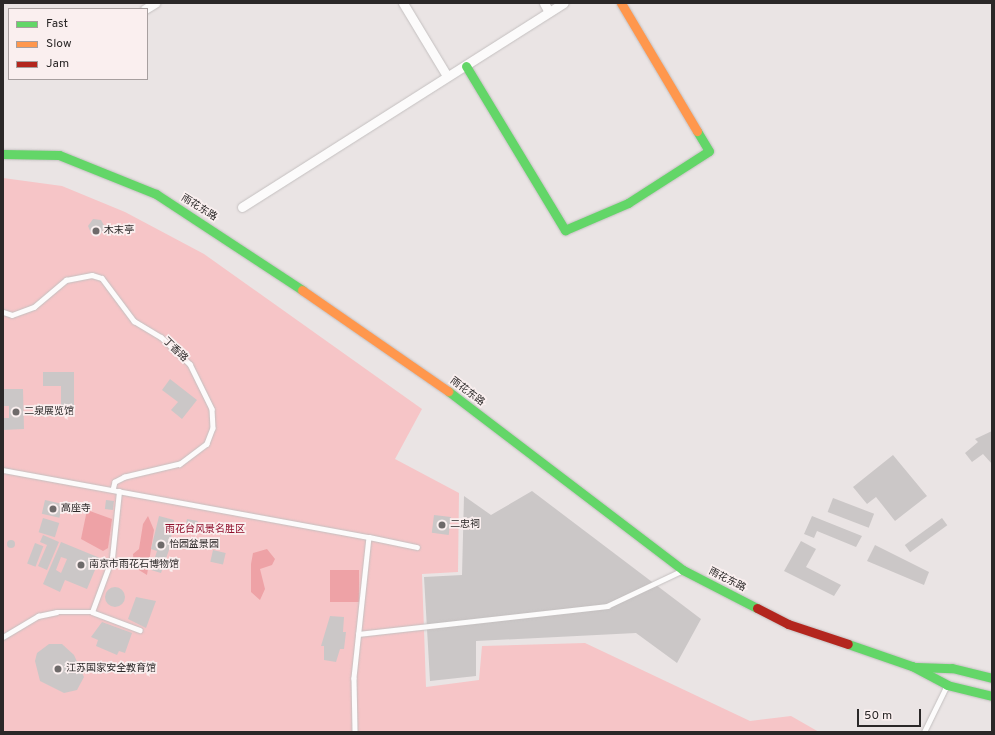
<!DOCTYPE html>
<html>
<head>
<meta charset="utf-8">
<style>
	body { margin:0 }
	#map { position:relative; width:995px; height:735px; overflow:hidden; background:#eae4e4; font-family:Overpass,"Noto Sans SC",sans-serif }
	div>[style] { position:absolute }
	.green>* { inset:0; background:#f6c5c7 }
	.water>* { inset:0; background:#eea2a6; transform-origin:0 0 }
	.building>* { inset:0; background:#cbc7c7; transform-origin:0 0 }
	.round { border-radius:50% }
	.roads { filter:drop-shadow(0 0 1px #c4c0c0) drop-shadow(0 0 1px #c4c0c0) }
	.lane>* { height:4.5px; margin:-2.25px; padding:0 2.25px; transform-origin:2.25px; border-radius:2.25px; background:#fcfbfb }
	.street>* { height:9px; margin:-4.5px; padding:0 4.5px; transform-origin:4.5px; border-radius:4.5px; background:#fcfbfb }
	.fast>* { height:9px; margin:-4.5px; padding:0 4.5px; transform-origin:4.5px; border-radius:4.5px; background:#63d668 }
	.slow>* { height:9px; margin:-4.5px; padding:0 4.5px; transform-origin:4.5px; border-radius:4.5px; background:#ff974d }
	.jam>* { height:9px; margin:-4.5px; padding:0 4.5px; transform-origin:4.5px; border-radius:4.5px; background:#b3261e }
	.dots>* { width:11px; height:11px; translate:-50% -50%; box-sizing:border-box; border:2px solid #faefef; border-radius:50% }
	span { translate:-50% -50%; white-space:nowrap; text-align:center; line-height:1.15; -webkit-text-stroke:3.5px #faefef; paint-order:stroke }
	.street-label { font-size:10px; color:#2b2828 }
	.poi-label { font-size:10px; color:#2b2828 }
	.left { translate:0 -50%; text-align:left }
	.park-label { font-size:10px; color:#8e0d2a }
	.frame { position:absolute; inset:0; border:4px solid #2b2828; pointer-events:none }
	.legend { position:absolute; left:8px; top:8px; width:140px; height:72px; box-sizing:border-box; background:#faefef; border:1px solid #a79f9f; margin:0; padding:5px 7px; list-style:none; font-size:12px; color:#2b2828 }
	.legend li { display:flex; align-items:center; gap:8px; height:20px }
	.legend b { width:20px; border:1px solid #a79f9f }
	.scale { position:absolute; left:857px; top:709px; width:64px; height:18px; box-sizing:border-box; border:2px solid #2b2828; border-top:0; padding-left:5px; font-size:12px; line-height:14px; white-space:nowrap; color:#2b2828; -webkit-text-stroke:3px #faefef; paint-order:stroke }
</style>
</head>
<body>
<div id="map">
	<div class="green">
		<i style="clip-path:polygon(3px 178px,62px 186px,125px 212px,204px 254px,422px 409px,395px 459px,459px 493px,458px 572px,422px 574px,426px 687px,479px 680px,482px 646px,585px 643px,750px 721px,791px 716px,819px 732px,3px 732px)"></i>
	</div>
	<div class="water">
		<i style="clip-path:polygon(87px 510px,112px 519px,108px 548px,103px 551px,81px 539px)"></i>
		<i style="clip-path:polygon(148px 516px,154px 530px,147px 575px,134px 567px,133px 554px,139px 549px,143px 524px)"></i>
		<i style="clip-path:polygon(267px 549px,275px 559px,272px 565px,260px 569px,265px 589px,260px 600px,251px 592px,251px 564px,253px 553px)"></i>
		<i style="left:330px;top:570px;width:29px;height:32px"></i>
	</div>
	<div class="building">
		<i style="clip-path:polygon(93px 219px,101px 220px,105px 227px,100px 235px,92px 235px,88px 226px)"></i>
		<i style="clip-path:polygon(43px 372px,74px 372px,74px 406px,61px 406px,61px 386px,43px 386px)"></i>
		<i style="clip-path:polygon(170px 379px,197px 400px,182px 419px,171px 410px,178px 402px,162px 390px)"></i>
		<i style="clip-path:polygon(3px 389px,23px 389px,24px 429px,3px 430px,3px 418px,9px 418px,9px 406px,3px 406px)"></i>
		<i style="clip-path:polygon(992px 431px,992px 464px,983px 454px,972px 462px,965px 453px,978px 442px,975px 439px)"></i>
		<i style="clip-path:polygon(893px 455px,927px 496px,895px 521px,876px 497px,867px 504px,853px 487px)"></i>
		<i style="clip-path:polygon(532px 491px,701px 619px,677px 663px,636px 633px,476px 641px,476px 676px,430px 681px,424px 577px,462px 575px,464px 496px,491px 515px)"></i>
		<i style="left:833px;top:498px;width:44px;height:15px;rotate:21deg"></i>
		<i style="left:45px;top:500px;width:18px;height:14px;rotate:13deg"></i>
		<i style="left:106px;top:500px;width:8px;height:9px;rotate:7deg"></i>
		<i style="left:434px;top:515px;width:17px;height:18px;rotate:7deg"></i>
		<i style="clip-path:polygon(159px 516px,174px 520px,169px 550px,161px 573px,151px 570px,157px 551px,151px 549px)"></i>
		<i style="clip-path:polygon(812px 516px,862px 536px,856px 547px,817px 531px,814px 538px,804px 534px)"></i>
		<i style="left:43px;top:518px;width:17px;height:15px;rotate:17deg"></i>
		<i style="left:942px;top:518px;width:9px;height:46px;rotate:54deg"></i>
		<i style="left:187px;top:519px;width:11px;height:6px;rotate:10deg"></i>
		<i style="clip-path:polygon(43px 535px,59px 542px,47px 570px,38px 566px,47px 545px,40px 542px)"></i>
		<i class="round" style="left:7px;top:540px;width:8px;height:8px"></i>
		<i style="clip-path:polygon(801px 541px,816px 549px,806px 567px,841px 585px,834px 596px,784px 571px)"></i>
		<i style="clip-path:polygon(evenodd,61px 542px,100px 558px,87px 589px,65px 580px,60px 592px,43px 584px,61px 542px,61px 557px,67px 559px,61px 573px,56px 570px,61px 557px)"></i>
		<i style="left:35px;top:543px;width:9px;height:22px;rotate:21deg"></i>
		<i style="clip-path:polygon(875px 545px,929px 572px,924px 585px,867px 561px)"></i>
		<i style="left:213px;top:550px;width:13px;height:12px;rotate:13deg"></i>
		<i class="round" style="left:105px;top:587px;width:20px;height:20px"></i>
		<i style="clip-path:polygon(136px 597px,156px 601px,146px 628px,128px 619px)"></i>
		<i style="clip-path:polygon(330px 616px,344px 617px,343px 632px,346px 632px,344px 649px,340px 649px,336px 662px,324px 660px,324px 646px,321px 646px)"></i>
		<i style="clip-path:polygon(102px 622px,132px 633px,125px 653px,119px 651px,117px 655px,96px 646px,98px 640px,91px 637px)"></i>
		<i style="clip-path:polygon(49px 644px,62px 644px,74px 655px,84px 677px,77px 690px,64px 693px,40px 681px,35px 661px,37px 653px)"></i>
	</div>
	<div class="roads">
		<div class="lane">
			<i style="left:3px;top:312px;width:9px;rotate:18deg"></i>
			<i style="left:12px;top:315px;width:23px;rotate:-20deg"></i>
			<i style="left:34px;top:307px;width:42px;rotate:-40.2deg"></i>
			<i style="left:66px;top:280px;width:26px;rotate:-11deg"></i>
			<i style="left:92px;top:275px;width:10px;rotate:17deg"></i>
			<i style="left:102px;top:278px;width:54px;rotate:53.3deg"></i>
			<i style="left:134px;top:321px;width:31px;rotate:31deg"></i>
			<i style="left:161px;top:337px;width:40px;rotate:43deg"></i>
			<i style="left:190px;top:364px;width:50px;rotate:63.9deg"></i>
			<i style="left:212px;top:409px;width:19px;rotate:87deg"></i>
			<i style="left:213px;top:428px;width:17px;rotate:111deg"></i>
			<i style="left:207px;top:444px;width:34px;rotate:143deg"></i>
			<i style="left:180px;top:464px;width:57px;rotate:166.7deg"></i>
			<i style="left:125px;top:477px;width:11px;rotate:153deg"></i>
			<i style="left:115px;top:482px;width:8px;rotate:104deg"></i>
			<i style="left:3px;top:470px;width:372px;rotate:10.4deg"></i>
			<i style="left:369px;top:537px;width:142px;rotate:96.1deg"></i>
			<i style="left:354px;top:678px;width:54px;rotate:88.9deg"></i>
			<i style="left:369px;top:537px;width:49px;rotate:11.8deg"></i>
			<i style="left:92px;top:612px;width:58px;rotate:-69.7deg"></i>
			<i style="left:112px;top:558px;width:67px;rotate:-84deg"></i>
			<i style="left:358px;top:634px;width:251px;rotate:-6.4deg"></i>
			<i style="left:607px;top:606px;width:82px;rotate:-25.3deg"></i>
			<i style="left:3px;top:637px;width:41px;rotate:-31deg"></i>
			<i style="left:38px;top:616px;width:19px;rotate:-12deg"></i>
			<i style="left:57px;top:612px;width:35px"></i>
			<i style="left:92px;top:612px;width:51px;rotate:20.6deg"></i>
			<i style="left:924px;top:732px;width:50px;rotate:-63.9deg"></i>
		</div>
		<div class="street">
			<i style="left:403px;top:3px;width:85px;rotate:58.9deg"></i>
			<i style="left:544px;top:3px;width:10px;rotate:61deg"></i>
			<i style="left:145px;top:9px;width:12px;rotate:-31deg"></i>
			<i style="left:242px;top:207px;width:381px;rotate:-32.4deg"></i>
		</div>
		<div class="fast">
			<i style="left:466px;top:66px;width:192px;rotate:58.9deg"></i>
			<i style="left:565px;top:230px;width:69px;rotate:-23.2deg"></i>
			<i style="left:628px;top:203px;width:96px;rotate:-32.7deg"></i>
			<i style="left:709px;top:151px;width:23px;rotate:-121deg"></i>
			<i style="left:3px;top:154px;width:56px;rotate:1deg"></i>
			<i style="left:59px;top:155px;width:105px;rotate:21.9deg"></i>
			<i style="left:156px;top:194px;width:175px;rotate:33.3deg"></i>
			<i style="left:448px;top:391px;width:295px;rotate:37.3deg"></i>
			<i style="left:683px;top:570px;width:83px;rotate:27.2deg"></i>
			<i style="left:848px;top:644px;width:68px;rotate:19deg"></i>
			<i style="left:912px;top:666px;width:40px;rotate:28deg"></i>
			<i style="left:947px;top:685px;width:46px;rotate:13.7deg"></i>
			<i style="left:916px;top:667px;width:36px;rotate:2deg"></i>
			<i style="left:952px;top:668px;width:41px;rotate:14deg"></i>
		</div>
		<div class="slow">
			<i style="left:621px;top:3px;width:149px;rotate:59.3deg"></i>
			<i style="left:302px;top:290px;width:178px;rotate:34.7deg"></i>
		</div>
		<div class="jam">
			<i style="left:757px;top:608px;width:35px;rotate:27deg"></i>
			<i style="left:788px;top:624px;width:63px;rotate:18.4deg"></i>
		</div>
	</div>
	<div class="dots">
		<i style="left:96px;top:231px;background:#6e6a6a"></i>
		<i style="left:16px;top:412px;background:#6e6a6a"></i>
		<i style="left:53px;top:509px;background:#6e6a6a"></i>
		<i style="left:442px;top:525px;background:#6e6a6a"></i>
		<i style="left:161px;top:545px;background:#6e6a6a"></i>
		<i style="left:81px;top:565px;background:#6e6a6a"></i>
		<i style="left:58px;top:669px;background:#6e6a6a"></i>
	</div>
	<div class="street-label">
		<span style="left:199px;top:208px;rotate:32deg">雨花东路</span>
		<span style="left:175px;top:350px;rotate:44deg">丁香路</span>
		<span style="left:467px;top:392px;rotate:37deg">雨花东路</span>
		<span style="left:727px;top:580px;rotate:27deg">雨花东路</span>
	</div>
	<div class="poi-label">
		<span class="left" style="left:104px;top:231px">木末亭</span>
		<span class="left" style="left:24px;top:412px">二泉展览馆</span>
		<span class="left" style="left:61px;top:509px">高座寺</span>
		<span class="left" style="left:450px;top:525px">二忠祠</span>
		<span class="left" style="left:169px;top:545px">怡园盆景园</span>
		<span class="left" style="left:89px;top:565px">南京市雨花石博物馆</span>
		<span class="left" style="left:66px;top:669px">江苏国家安全教育馆</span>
	</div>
	<div class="park-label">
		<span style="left:205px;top:530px">雨花台风景名胜区</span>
	</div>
	<div class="frame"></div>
	<ul class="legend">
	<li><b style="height:5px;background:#63d668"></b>Fast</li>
	<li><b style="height:5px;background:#ff974d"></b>Slow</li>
	<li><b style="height:5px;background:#b3261e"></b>Jam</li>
	</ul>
	<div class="scale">50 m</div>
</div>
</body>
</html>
